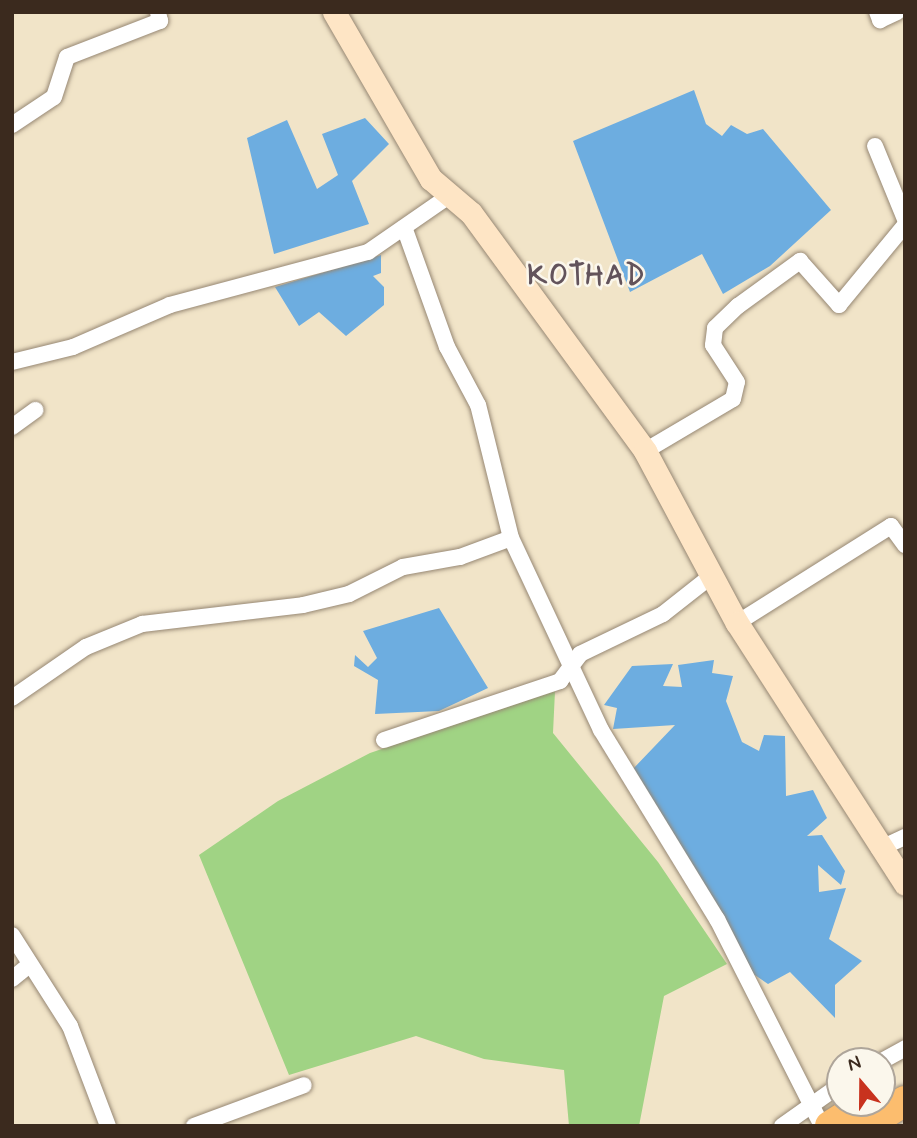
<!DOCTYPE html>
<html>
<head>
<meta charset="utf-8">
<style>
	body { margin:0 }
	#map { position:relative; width:917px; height:1138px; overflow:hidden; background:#f1e4c8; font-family:Mynerve,sans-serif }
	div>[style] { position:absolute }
	.green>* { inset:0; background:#a0d384 }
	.water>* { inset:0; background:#6dade0 }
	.roads { filter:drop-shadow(0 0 2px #968773) drop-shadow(0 0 2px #968773) }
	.street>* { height:16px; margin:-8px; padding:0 8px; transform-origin:8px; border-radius:8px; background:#fff }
	.secondary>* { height:23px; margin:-11.5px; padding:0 11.5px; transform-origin:11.5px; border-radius:11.5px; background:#fee5c5 }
	.highway>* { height:30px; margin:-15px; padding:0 15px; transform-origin:15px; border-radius:15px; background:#fcbd6e }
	span { translate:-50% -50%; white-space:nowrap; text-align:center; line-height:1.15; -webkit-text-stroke:5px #fbf7ec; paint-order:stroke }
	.district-label { font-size:28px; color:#62535b; font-weight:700; letter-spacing:2px }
	.frame { position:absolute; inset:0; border:14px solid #3b2a1e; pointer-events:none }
	.north { position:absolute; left:826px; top:1047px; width:70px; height:70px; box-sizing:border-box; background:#fbf7ec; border:2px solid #aea59a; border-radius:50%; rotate:340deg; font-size:19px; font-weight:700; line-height:28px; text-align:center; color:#3b2a1e }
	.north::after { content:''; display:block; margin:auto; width:24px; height:32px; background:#c8321e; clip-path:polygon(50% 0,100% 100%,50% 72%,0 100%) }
</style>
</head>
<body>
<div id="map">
	<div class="green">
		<i style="clip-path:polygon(555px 691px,553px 733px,658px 862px,727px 964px,664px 996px,639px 1126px,569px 1126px,564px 1070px,484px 1059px,416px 1036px,289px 1075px,199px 855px,278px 801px,370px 753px)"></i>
	</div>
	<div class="water">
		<i style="clip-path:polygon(694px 90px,706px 124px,722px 136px,731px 125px,747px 134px,763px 129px,831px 210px,770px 266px,723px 294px,702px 254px,630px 292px,573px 141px)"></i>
		<i style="clip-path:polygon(365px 118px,389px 144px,352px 181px,369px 224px,274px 254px,247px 138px,287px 120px,317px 189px,338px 175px,322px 134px)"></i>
		<i style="clip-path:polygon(381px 255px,381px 273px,373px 276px,384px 287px,384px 305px,346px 336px,319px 312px,299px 326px,275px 287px)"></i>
		<i style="clip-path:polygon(439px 608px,488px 688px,439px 711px,375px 714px,378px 680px,354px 666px,355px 655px,368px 667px,377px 658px,363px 631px)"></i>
		<i style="clip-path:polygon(714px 660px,712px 673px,733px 676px,726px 701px,742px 742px,759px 751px,764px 735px,785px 736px,786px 796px,813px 790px,827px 818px,807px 836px,822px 835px,845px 871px,841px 885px,818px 865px,819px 892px,846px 888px,829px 939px,862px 961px,835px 985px,835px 1018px,790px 972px,768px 984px,746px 969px,632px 770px,675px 725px,613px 729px,617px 708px,604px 705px,632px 666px,673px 664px,663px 686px,682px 687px,678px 665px)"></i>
	</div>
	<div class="roads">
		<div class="street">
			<i style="left:877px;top:12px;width:9px;rotate:69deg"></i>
			<i style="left:880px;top:20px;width:19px;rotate:-25deg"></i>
			<i style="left:12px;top:125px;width:50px;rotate:-33.7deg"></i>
			<i style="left:54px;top:97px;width:42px;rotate:-72deg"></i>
			<i style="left:67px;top:57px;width:100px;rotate:-21.2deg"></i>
			<i style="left:160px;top:21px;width:9px;rotate:-103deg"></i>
			<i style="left:875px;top:146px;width:79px;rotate:67.7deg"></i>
			<i style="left:12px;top:362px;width:63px;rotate:-13.8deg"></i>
			<i style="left:73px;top:347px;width:106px;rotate:-23.4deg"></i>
			<i style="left:170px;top:305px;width:205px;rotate:-15deg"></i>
			<i style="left:368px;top:252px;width:98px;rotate:-34.7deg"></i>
			<i style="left:12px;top:427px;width:29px;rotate:-36deg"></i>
			<i style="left:645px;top:451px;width:102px;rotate:-30.6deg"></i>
			<i style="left:733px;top:399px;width:17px;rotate:-77deg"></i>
			<i style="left:737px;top:382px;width:44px;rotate:-123deg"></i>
			<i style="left:713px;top:345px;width:17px;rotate:-83deg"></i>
			<i style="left:715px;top:328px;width:32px;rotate:-44deg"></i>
			<i style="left:738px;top:306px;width:77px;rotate:-36deg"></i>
			<i style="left:800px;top:261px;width:59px;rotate:48.4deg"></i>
			<i style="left:839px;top:305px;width:104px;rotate:-50.5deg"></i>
			<i style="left:511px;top:538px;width:212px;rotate:64.9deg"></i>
			<i style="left:601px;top:730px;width:222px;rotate:58.5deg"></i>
			<i style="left:717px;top:919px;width:232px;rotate:63.1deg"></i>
			<i style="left:737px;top:623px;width:182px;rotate:-32.2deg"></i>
			<i style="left:891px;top:526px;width:24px;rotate:54deg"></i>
			<i style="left:12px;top:698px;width:90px;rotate:-34.6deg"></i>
			<i style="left:86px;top:647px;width:61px;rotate:-22.3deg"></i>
			<i style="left:142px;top:624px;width:162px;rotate:-6.7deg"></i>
			<i style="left:303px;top:605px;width:47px;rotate:-13.4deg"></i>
			<i style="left:349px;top:594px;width:60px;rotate:-26.6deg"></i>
			<i style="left:403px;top:567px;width:58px;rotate:-10deg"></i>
			<i style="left:460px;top:557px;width:54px;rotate:-20.4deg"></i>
			<i style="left:511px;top:538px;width:137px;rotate:-103.9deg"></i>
			<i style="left:478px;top:405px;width:66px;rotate:-118.1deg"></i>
			<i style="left:447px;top:347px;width:127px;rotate:-109.7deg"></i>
			<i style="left:384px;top:740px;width:186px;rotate:-18.5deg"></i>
			<i style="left:560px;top:681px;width:34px;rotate:-53deg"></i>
			<i style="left:580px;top:654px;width:92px;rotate:-25.7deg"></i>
			<i style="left:663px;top:614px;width:60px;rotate:-38.2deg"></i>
			<i style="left:879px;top:849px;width:29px;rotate:-25deg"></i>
			<i style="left:12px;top:935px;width:108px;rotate:57.5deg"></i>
			<i style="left:70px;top:1026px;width:107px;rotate:69.2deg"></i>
			<i style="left:12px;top:979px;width:19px;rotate:-39deg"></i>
			<i style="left:882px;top:1061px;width:26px;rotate:-29deg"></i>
			<i style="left:194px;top:1126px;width:117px;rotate:-20.4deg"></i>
			<i style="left:782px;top:1126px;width:71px;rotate:-35.3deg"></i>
		</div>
		<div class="secondary">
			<i style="left:334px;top:12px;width:193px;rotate:59.9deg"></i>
			<i style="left:431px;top:179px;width:52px;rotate:40.4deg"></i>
			<i style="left:471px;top:213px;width:295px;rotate:53.8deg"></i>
			<i style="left:645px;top:451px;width:195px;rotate:61.9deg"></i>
			<i style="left:737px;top:623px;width:310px;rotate:57.2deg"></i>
		</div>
		<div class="highway">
			<i style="left:830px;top:1126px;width:43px;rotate:-32.6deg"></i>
			<i style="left:865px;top:1126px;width:47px;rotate:-32deg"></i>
		</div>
	</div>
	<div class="district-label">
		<span style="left:587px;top:277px">KOTHAD</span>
	</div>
	<div class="frame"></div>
	<div class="north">N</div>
</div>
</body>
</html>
